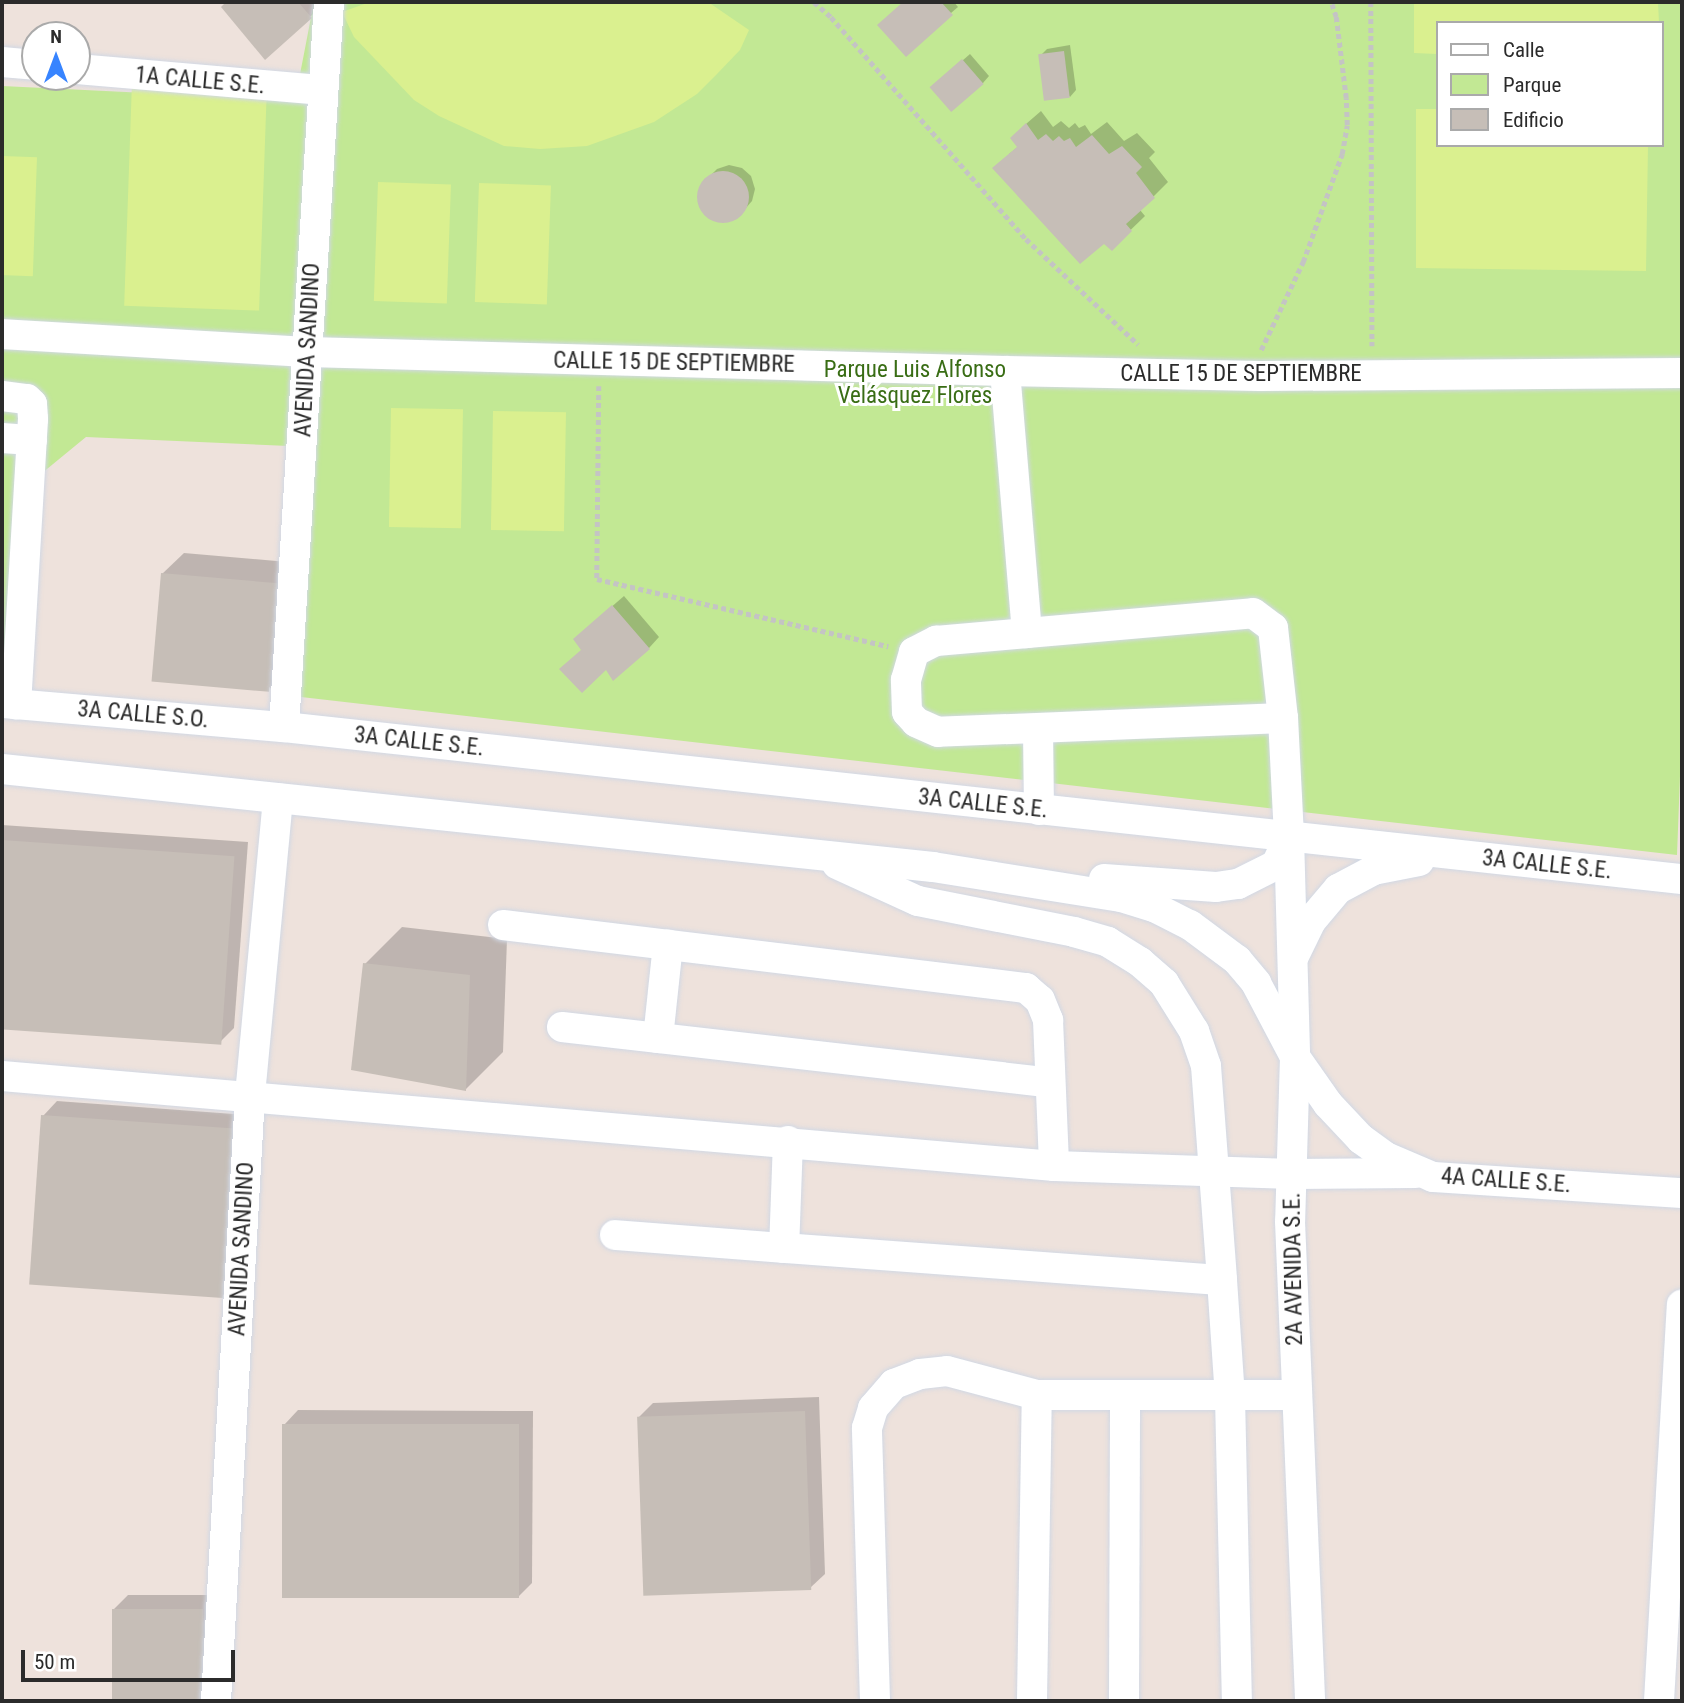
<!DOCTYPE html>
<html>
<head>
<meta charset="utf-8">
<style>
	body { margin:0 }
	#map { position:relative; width:1684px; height:1703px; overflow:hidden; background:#eee2dc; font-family:"Roboto Condensed",sans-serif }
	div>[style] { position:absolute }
	.green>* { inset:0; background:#c2e894 }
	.pitch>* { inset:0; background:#daf08f; transform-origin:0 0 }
	.shadow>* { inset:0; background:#0003 }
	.building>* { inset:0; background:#c6beb7; transform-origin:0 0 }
	.round { border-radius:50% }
	.path>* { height:4.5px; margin-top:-2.25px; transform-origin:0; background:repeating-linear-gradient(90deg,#c4c4c4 0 5px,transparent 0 8.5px) }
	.roads { filter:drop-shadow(0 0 2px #d1d8e4) drop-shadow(0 0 2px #d1d8e4) }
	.minor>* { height:30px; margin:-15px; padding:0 15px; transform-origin:15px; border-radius:15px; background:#fff }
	span { translate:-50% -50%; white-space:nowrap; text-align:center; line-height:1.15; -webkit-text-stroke:6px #fff; paint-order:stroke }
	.street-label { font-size:23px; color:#2b2b2b }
	.park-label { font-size:23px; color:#396d15 }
	.frame { position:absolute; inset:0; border:4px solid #2b2b2b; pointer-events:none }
	.legend { position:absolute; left:1436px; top:21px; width:228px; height:126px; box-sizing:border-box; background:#fff; border:2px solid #aaa; margin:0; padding:9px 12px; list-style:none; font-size:21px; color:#2b2b2b }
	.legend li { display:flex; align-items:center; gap:14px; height:35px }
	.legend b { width:35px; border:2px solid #aaa }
	.north { position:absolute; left:21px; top:21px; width:70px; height:70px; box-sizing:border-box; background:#fff; border:2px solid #aaa; border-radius:50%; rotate:0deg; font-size:19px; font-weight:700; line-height:28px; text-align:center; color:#2b2b2b }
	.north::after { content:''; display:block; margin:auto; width:24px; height:32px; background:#3784ff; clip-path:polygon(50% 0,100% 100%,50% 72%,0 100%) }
	.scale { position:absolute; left:21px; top:1650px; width:214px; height:32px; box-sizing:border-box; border:4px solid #2b2b2b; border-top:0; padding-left:9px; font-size:21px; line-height:24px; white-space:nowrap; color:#2b2b2b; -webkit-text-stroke:5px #fff; paint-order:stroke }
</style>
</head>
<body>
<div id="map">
	<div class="green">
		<i style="clip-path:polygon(evenodd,314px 2px,1682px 2px,1682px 724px,1677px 855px,275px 694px,289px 446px,86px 437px,36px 478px,25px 657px,2px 653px,2px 86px,295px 100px,314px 2px,1437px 23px,1661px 23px,1661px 145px,1437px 145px,1437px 23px)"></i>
	</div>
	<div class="pitch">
		<i style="clip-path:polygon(370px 2px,708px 2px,749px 30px,740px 50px,716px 75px,697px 94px,654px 122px,587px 146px,540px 149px,504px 146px,439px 116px,414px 100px,354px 37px,342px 12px)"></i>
		<i style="clip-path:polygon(1414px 2px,1658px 2px,1659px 23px,1437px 23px,1437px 54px,1414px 53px)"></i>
		<i style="left:132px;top:82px;width:135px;height:224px;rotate:2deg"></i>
		<i style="clip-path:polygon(1416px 109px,1437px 109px,1437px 145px,1648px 145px,1646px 271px,1416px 268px)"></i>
		<i style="left:2px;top:156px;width:35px;height:119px;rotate:2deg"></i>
		<i style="left:378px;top:182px;width:73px;height:119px;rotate:2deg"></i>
		<i style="left:479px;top:183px;width:72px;height:119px;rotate:2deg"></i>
		<i style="left:391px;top:408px;width:72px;height:119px;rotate:1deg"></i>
		<i style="left:493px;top:411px;width:73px;height:119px;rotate:1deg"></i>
	</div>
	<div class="shadow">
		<i style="clip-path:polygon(228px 2px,317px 2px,321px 6px,310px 17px,223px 7px)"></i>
		<i style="clip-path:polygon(905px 2px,954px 2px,958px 7px,951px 13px,879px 25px)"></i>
		<i style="clip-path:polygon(1070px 45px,1076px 90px,1070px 97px,1040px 56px,1047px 49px)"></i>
		<i style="clip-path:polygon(970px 54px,989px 76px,983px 83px,939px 81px)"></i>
		<i style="clip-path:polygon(1041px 111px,1053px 127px,1061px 121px,1069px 128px,1075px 123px,1079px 128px,1085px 125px,1091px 134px,1107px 122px,1124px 141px,1137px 133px,1155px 152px,1149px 158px,1168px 182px,1140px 210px,1145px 216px,1112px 248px,1009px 154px,1019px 146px,1026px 124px)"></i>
		<i style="clip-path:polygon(729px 165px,742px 168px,751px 176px,755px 189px,752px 201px,745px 209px,735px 219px,722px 222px,709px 218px,700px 208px,698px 197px,701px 185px,717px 169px)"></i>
		<i style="clip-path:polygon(184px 553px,299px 563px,274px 692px,162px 574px)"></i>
		<i style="clip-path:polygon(624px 596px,659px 637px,649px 648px,606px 667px,586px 629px)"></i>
		<i style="clip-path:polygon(2px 825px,248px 842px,234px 1028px,220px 1042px,2px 1027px)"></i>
		<i style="clip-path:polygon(402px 927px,507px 939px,503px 1052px,466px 1089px,365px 964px)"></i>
		<i style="clip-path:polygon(57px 1101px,248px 1115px,237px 1282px,222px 1296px,43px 1116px)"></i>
		<i style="clip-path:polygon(819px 1397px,825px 1574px,810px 1588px,639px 1417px,653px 1403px)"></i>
		<i style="clip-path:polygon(298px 1410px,533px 1411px,532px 1583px,518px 1597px,284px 1425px)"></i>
		<i style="clip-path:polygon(128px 1595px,216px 1595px,212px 1701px,60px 1701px,117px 1699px,114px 1609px)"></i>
	</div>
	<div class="building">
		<i style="clip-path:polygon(226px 2px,298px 2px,312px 18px,265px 60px,221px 7px)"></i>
		<i style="clip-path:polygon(903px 2px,941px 2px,953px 15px,906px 57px,877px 25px)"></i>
		<i style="left:1064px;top:51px;width:47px;height:26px;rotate:83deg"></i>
		<i style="left:962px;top:59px;width:33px;height:43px;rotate:49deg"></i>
		<i style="clip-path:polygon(1026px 123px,1038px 140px,1046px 134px,1053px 141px,1059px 136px,1064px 141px,1070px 138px,1076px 147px,1092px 135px,1109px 154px,1122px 146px,1142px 167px,1136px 173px,1155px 198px,1126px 224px,1132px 231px,1112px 251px,1104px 244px,1080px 264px,992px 168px,1017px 147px,1010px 138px)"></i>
		<i class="round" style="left:697px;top:171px;width:52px;height:52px"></i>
		<i style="left:161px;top:573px;width:118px;height:109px;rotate:5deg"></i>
		<i style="clip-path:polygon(612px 605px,650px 649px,613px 681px,606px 670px,582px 693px,559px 669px,581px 650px,573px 639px)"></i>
		<i style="left:2px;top:840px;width:233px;height:189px;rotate:4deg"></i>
		<i style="clip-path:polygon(363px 963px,470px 975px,466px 1091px,351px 1070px)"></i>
		<i style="left:41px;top:1115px;width:194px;height:170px;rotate:4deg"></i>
		<i style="left:805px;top:1411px;width:179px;height:168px;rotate:88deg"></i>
		<i style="left:282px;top:1424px;width:237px;height:174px"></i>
		<i style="left:112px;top:1609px;width:91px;height:92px"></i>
	</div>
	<div class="path">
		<i style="left:814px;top:2px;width:23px;rotate:41deg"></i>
		<i style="left:831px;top:17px;width:295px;rotate:48.7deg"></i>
		<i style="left:1026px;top:239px;width:154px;rotate:43.2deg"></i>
		<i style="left:1371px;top:2px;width:344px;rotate:89.8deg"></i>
		<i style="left:1261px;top:350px;width:98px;rotate:-64.5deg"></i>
		<i style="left:1303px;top:262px;width:115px;rotate:-70.1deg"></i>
		<i style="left:1342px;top:154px;width:29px;rotate:-80deg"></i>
		<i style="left:1347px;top:125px;width:27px;rotate:-92deg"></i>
		<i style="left:1346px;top:98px;width:82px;rotate:-97deg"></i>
		<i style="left:1336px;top:17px;width:16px;rotate:-108deg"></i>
		<i style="left:599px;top:386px;width:193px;rotate:90.6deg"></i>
		<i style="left:597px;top:579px;width:299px;rotate:13deg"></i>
	</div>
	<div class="roads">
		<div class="minor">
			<i style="left:2px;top:62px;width:33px;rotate:5deg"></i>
			<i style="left:77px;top:69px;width:247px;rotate:4.9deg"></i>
			<i style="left:2px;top:334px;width:307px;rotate:3.4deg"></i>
			<i style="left:308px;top:352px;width:697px;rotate:1.56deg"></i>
			<i style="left:1005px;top:371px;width:255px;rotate:1.1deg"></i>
			<i style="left:1260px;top:376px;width:422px;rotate:-0.4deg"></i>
			<i style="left:1005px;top:371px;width:263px;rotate:85.2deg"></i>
			<i style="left:2px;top:396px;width:25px;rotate:7deg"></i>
			<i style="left:27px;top:399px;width:7px;rotate:45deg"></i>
			<i style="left:32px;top:404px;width:15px;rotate:86deg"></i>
			<i style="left:33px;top:419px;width:286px;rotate:93.4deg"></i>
			<i style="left:2px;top:438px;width:30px;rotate:4deg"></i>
			<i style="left:2px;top:703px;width:283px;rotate:4.9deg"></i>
			<i style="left:284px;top:727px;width:1406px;rotate:6.21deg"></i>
			<i style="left:1283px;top:718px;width:345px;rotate:177.7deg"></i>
			<i style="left:938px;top:732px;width:24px;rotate:-156deg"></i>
			<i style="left:916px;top:722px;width:13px;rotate:-132deg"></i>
			<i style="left:907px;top:712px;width:32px;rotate:-92deg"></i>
			<i style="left:906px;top:680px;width:29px;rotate:-74deg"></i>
			<i style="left:914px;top:652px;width:25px;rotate:-27deg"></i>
			<i style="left:936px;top:641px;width:318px;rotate:-5deg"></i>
			<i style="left:1253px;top:613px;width:25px;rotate:37deg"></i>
			<i style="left:1273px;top:628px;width:91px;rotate:83.7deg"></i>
			<i style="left:1283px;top:718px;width:119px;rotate:87.1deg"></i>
			<i style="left:1289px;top:837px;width:220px;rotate:88.4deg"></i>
			<i style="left:1295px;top:1057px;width:164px;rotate:91.7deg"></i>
			<i style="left:1290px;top:1221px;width:480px;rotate:87.6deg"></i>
			<i style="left:284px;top:727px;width:726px;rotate:-86.45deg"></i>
			<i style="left:1038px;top:729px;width:81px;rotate:89.3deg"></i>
			<i style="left:2px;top:769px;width:936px;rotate:6.01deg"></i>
			<i style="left:933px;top:867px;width:190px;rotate:9.1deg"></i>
			<i style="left:1121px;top:897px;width:37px;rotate:17deg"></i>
			<i style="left:1156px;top:908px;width:38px;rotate:27deg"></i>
			<i style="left:1190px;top:925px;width:59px;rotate:36.7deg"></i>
			<i style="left:1237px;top:960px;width:30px;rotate:50deg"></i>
			<i style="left:1256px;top:983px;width:84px;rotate:62.2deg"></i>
			<i style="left:1295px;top:1057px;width:57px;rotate:54.9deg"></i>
			<i style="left:1328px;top:1104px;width:48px;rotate:46.7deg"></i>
			<i style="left:1361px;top:1139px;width:31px;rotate:36deg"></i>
			<i style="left:1386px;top:1157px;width:51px;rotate:23.1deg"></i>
			<i style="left:1433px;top:1177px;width:250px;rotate:3.7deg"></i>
			<i style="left:837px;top:864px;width:89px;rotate:24.6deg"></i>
			<i style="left:918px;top:901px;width:159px;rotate:11.2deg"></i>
			<i style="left:1074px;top:932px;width:35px;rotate:16deg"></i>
			<i style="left:1108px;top:942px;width:38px;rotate:32deg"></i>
			<i style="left:1140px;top:962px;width:32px;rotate:41deg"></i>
			<i style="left:1164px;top:983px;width:57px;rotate:58deg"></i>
			<i style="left:1194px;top:1031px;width:37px;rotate:71deg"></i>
			<i style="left:1206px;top:1066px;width:215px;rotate:85.7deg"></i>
			<i style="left:1104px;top:879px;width:112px;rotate:4.1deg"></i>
			<i style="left:1216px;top:887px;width:22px;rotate:-8deg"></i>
			<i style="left:1238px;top:884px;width:42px;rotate:-26.6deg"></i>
			<i style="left:1276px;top:865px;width:31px;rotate:-65deg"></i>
			<i style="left:503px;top:925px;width:527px;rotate:6.87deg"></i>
			<i style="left:1026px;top:988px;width:18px;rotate:41deg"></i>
			<i style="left:1040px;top:1000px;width:22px;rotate:68deg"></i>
			<i style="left:1048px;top:1020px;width:146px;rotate:87.6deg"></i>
			<i style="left:1294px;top:956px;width:39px;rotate:-64deg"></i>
			<i style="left:1311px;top:921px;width:42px;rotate:-49.8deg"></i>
			<i style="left:1338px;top:889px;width:40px;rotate:-28deg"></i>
			<i style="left:1373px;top:870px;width:47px;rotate:-11.1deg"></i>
			<i style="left:562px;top:1027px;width:491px;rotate:6.5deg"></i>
			<i style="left:658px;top:1038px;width:94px;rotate:-83.9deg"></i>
			<i style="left:2px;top:1076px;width:1056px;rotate:4.89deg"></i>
			<i style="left:1054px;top:1166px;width:238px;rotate:1.9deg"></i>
			<i style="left:1292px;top:1174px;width:123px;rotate:-0.5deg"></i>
			<i style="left:788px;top:1141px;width:107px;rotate:92.1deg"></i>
			<i style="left:784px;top:1248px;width:439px;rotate:4.2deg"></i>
			<i style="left:1222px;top:1280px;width:117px;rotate:86.1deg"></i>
			<i style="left:1230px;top:1397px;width:304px;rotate:88.7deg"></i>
			<i style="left:615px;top:1235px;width:169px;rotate:4.4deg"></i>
			<i style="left:216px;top:1701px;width:607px;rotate:-86.79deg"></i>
			<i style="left:250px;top:1095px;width:298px;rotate:-84.6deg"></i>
			<i style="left:875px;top:1701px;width:273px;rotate:-91.7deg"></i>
			<i style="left:867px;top:1428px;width:21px;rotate:-73deg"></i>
			<i style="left:873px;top:1408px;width:32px;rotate:-49deg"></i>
			<i style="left:894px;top:1384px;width:28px;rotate:-21deg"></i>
			<i style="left:920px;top:1374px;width:27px;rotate:-6deg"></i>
			<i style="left:947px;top:1371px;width:93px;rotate:14.9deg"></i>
			<i style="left:1037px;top:1395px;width:260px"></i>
			<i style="left:1032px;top:1701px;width:306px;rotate:-89.1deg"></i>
			<i style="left:1124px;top:1701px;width:305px;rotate:-89.8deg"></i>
			<i style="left:1659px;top:1701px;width:397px;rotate:-86.7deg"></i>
		</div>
	</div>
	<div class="street-label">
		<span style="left:200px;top:81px;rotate:5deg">1A CALLE S.E.</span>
		<span style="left:308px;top:350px;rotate:-87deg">AVENIDA SANDINO</span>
		<span style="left:674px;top:363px;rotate:1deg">CALLE 15 DE SEPTIEMBRE</span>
		<span style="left:1241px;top:374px">CALLE 15 DE SEPTIEMBRE</span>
		<span style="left:143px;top:715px;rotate:5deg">3A CALLE S.O.</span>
		<span style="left:419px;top:742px;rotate:6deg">3A CALLE S.E.</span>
		<span style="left:983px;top:804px;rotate:6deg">3A CALLE S.E.</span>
		<span style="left:1547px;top:865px;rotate:6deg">3A CALLE S.E.</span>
		<span style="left:1506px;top:1181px;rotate:4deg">4A CALLE S.E.</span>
		<span style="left:242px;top:1249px;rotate:-87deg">AVENIDA SANDINO</span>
		<span style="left:1294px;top:1269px;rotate:-91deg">2A AVENIDA S.E.</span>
	</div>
	<div class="park-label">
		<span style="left:915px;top:383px">Parque Luis Alfonso<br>Velásquez Flores</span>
	</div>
	<div class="frame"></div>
	<ul class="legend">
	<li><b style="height:9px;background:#fff"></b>Calle</li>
	<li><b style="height:19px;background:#c2e894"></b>Parque</li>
	<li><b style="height:19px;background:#c6beb7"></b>Edificio</li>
	</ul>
	<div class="north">N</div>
	<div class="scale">50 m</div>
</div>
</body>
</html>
